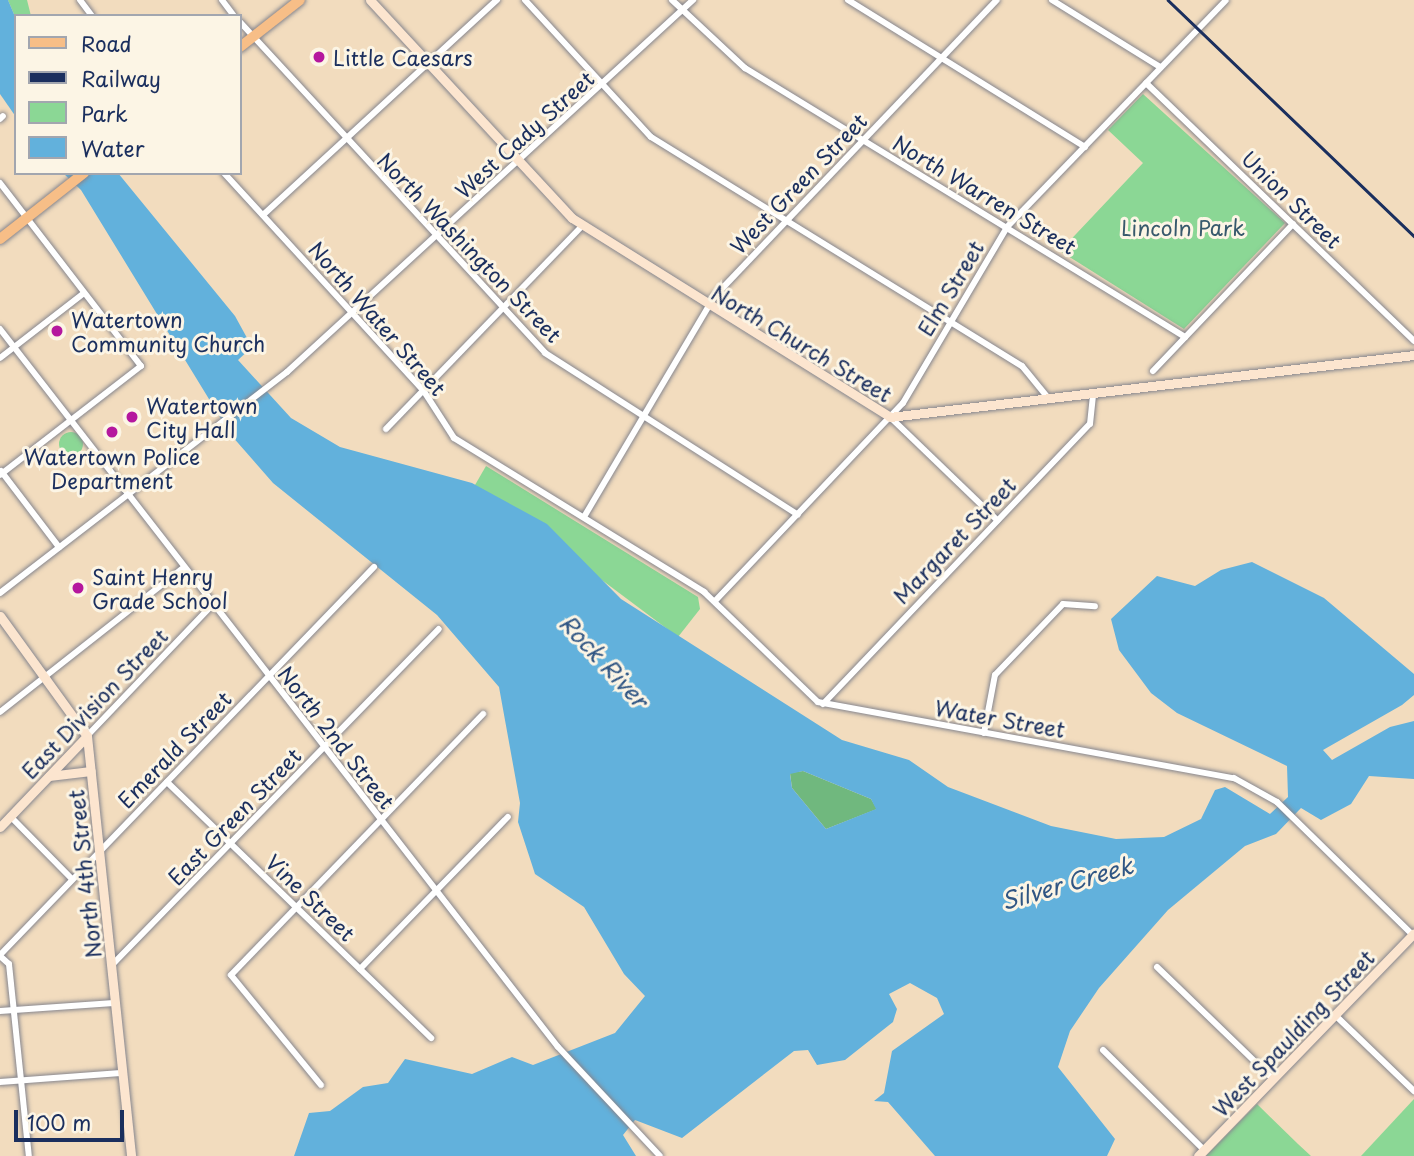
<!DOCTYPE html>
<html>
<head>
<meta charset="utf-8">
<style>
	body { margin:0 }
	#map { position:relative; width:1414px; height:1156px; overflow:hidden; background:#f2dcbe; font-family:"Playpen Sans",sans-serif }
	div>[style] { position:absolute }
	.green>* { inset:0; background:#8bd795 }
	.round { border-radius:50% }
	.forest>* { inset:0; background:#70b87e }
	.water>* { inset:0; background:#62b1dc }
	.roads { filter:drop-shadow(0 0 2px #86868e) drop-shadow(0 0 2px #86868e) }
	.street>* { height:6px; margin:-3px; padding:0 3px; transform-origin:3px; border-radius:3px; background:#fff }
	.secondary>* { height:9px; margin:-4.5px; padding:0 4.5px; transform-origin:4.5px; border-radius:4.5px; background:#fce5cf }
	.primary>* { height:10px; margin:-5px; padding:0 5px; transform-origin:5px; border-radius:5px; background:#f7be87 }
	.rail>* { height:2.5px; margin:-1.25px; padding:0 1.25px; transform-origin:1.25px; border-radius:1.25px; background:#1b2f5e }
	.dots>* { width:19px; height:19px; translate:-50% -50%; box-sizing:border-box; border:4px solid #fcf5e5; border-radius:50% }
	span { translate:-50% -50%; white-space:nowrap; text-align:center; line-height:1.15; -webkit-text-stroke:6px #fcf5e5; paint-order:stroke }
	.poi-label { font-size:21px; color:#1b2f5e }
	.left { translate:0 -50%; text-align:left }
	.street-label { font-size:21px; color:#1b2f5e }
	.park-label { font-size:21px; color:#37596c }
	.water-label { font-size:23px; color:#305684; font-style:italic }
	.legend { position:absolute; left:14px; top:14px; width:228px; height:161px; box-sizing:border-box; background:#fcf5e5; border:2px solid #a2a6af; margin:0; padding:9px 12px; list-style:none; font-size:21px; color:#1b2f5e }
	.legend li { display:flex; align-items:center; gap:14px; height:35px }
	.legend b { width:35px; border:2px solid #a2a6af }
	.scale { position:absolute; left:14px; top:1110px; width:110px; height:32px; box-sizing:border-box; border:4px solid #1b2f5e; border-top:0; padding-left:9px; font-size:21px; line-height:24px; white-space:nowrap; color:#1b2f5e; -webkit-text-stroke:5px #fcf5e5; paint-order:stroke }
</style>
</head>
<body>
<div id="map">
	<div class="green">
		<i style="clip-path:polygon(8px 0,27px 0,31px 16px,16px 19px)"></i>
		<i style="clip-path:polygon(1143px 94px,1285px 223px,1184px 329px,1060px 251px,1143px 163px,1108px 130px)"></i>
		<i class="round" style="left:59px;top:432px;width:24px;height:24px"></i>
		<i style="clip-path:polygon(486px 466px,698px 597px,700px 609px,678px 637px,475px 485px)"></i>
		<i style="clip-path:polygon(1414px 1099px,1414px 1156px,1361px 1156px)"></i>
		<i style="clip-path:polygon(1257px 1104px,1298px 1144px,1311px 1156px,1206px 1156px)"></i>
	</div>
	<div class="forest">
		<i style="clip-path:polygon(803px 771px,871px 799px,877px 809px,826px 829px,792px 788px,790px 773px)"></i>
	</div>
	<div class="water">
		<i style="clip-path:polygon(0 0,8px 0,16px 19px,16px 117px,0 94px)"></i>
		<i style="clip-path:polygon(evenodd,63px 173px,118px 173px,235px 316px,252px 347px,238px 360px,291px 418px,340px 447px,472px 483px,547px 524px,621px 599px,842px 740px,909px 760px,948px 787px,1051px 826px,1116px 839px,1164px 837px,1201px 819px,1215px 790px,1225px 787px,1270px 814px,1288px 797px,1287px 766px,1177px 713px,1151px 693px,1119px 650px,1111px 619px,1157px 576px,1195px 586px,1221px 570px,1252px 562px,1324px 598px,1414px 674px,1414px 695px,1402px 705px,1323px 750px,1332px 760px,1390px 727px,1414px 721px,1414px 779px,1369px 776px,1351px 804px,1321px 820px,1301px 808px,1276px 834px,1245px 846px,1168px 910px,1099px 988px,1070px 1031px,1058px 1067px,1115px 1139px,1107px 1156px,935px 1156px,888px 1102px,874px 1101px,884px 1093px,892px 1051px,944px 1014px,937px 998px,910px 983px,889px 994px,897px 1009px,893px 1022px,845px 1060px,817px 1065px,808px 1050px,794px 1051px,682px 1138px,635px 1120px,623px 1135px,636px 1156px,294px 1156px,309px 1113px,330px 1111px,363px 1087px,388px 1083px,405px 1059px,472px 1074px,512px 1057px,533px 1065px,615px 1033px,645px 996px,624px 974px,584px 907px,535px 874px,518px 822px,520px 803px,499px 687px,437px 615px,273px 483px,231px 435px,81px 190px,63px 173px,803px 771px,871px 799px,876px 809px,826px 829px,792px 788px,790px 774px,803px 771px)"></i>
	</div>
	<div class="roads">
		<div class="street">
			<i style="left:80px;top:0;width:20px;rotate:53deg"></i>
			<i style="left:222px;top:0;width:20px;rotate:53deg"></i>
			<i style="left:525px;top:0;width:186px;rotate:47.4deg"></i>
			<i style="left:651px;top:137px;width:436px;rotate:31.7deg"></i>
			<i style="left:1022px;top:366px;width:43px;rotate:50.7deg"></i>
			<i style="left:672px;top:0;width:100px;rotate:43deg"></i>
			<i style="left:745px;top:68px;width:516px;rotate:31.44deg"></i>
			<i style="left:848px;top:0;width:279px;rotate:31.8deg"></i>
			<i style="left:1052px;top:0;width:127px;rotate:31.8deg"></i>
			<i style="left:240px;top:22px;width:450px;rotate:47.3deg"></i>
			<i style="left:545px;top:353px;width:300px;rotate:32.6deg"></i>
			<i style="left:1146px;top:83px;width:372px;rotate:43.9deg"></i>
			<i style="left:0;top:119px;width:4px;rotate:-45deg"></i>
			<i style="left:224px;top:173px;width:294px;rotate:47.5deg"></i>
			<i style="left:423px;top:390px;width:57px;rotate:57.1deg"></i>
			<i style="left:454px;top:438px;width:294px;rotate:31.6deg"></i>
			<i style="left:704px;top:592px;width:158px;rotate:44deg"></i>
			<i style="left:818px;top:702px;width:423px;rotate:10.4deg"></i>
			<i style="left:1234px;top:778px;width:49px;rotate:29.2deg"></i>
			<i style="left:1277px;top:802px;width:192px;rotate:44.4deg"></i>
			<i style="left:0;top:183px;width:231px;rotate:52.4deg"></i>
			<i style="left:141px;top:366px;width:178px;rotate:142.3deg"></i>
			<i style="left:263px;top:215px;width:318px;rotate:-42.6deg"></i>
			<i style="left:0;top:329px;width:909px;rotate:52.15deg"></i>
			<i style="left:558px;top:1047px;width:149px;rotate:46.9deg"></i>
			<i style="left:0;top:358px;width:106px;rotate:-37.7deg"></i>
			<i style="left:1153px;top:371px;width:203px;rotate:-46.4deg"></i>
			<i style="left:890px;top:417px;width:149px;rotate:43.9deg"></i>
			<i style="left:386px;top:429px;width:282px;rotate:-46deg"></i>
			<i style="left:1px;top:471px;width:96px;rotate:52.7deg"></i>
			<i style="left:584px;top:517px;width:256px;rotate:-59.4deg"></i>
			<i style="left:714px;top:297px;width:410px;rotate:-46.4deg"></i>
			<i style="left:0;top:593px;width:362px;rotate:-37.6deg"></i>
			<i style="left:287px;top:372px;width:551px;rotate:-42.5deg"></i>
			<i style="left:715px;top:601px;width:273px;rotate:-46.5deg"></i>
			<i style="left:903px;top:403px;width:204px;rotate:-59.4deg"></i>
			<i style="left:1007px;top:227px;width:315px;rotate:-46deg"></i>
			<i style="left:823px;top:704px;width:387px;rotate:-46.4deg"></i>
			<i style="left:1090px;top:424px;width:30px;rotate:-84deg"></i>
			<i style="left:0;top:712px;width:234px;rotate:-38.2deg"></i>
			<i style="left:984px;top:733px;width:59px;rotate:-79.3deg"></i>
			<i style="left:995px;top:675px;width:98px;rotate:-46.2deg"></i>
			<i style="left:1063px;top:604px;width:32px;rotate:4deg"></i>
			<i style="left:87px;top:736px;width:182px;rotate:-46.3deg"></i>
			<i style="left:167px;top:782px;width:368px;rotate:44.1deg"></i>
			<i style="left:10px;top:816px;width:88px;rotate:45.5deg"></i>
			<i style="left:0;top:955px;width:539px;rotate:-46.05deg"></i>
			<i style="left:0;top:956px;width:12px;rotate:42deg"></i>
			<i style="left:9px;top:964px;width:193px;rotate:84.1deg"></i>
			<i style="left:111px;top:966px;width:470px;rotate:-45.8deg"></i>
			<i style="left:1157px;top:967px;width:161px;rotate:44deg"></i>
			<i style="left:360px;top:969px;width:212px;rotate:-45.8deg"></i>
			<i style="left:0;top:1011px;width:114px;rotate:-4deg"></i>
			<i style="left:1335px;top:1015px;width:110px;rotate:43.9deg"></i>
			<i style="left:1103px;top:1050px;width:142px;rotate:44.7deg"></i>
			<i style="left:0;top:1082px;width:121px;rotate:-4.3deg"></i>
			<i style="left:321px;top:1085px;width:142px;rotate:-129.3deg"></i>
			<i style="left:231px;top:975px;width:363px;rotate:-46deg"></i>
		</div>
		<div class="secondary">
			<i style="left:370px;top:0;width:297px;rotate:47.2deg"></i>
			<i style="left:572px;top:218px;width:375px;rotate:32deg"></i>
			<i style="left:890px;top:417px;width:528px;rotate:-6.75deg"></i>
			<i style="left:0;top:616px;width:148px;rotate:54.1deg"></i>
			<i style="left:87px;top:736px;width:422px;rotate:84deg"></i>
			<i style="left:49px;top:776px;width:42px;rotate:-6.8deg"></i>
			<i style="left:0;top:827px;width:126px;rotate:-46.3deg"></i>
			<i style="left:1198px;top:1156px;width:310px;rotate:-45.9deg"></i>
		</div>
		<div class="primary">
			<i style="left:240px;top:47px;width:76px;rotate:-38.1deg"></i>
			<i style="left:0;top:239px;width:107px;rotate:-38.2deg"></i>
		</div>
	</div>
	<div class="rail">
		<i style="left:1168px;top:0;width:341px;rotate:43.8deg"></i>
	</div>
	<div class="dots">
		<i style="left:319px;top:57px;background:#b5179e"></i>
		<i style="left:57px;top:331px;background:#b5179e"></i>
		<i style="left:132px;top:417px;background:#b5179e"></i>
		<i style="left:112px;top:432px;background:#b5179e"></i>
		<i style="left:78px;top:588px;background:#b5179e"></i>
	</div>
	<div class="poi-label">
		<span class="left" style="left:333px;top:57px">Little Caesars</span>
		<span class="left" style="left:71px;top:331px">Watertown<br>Community Church</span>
		<span class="left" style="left:146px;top:417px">Watertown<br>City Hall</span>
		<span style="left:112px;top:468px">Watertown Police<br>Department</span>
		<span class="left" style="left:92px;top:588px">Saint Henry<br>Grade School</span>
	</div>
	<div class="street-label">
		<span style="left:524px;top:134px;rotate:-42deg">West Cady Street</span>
		<span style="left:798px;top:183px;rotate:-46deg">West Green Street</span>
		<span style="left:985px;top:194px;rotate:31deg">North Warren Street</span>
		<span style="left:1292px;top:199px;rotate:44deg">Union Street</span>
		<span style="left:470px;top:247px;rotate:46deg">North Washington Street</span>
		<span style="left:950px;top:288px;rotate:-59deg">Elm Street</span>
		<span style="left:378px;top:318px;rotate:49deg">North Water Street</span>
		<span style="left:802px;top:343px;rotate:31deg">North Church Street</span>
		<span style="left:954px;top:540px;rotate:-46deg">Margaret Street</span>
		<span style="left:94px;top:703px;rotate:-46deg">East Division Street</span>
		<span style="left:1000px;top:718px;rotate:10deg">Water Street</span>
		<span style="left:337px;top:737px;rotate:52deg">North 2nd Street</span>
		<span style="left:174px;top:749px;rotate:-46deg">Emerald Street</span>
		<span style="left:234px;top:816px;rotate:-46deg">East Green Street</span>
		<span style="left:84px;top:874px;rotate:-96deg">North 4th Street</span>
		<span style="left:311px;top:897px;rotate:44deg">Vine Street</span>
		<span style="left:1293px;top:1033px;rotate:-46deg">West Spaulding Street</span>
	</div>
	<div class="park-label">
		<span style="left:1183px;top:227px">Lincoln Park</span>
	</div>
	<div class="water-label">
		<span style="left:604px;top:661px;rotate:47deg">Rock River</span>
		<span style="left:1067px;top:883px;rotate:-16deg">Silver Creek</span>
	</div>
	<ul class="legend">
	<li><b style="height:9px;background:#f7be87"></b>Road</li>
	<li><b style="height:9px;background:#1b2f5e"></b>Railway</li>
	<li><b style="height:19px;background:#8bd795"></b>Park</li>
	<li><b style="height:19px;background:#62b1dc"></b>Water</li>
	</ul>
	<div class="scale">100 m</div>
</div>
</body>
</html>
